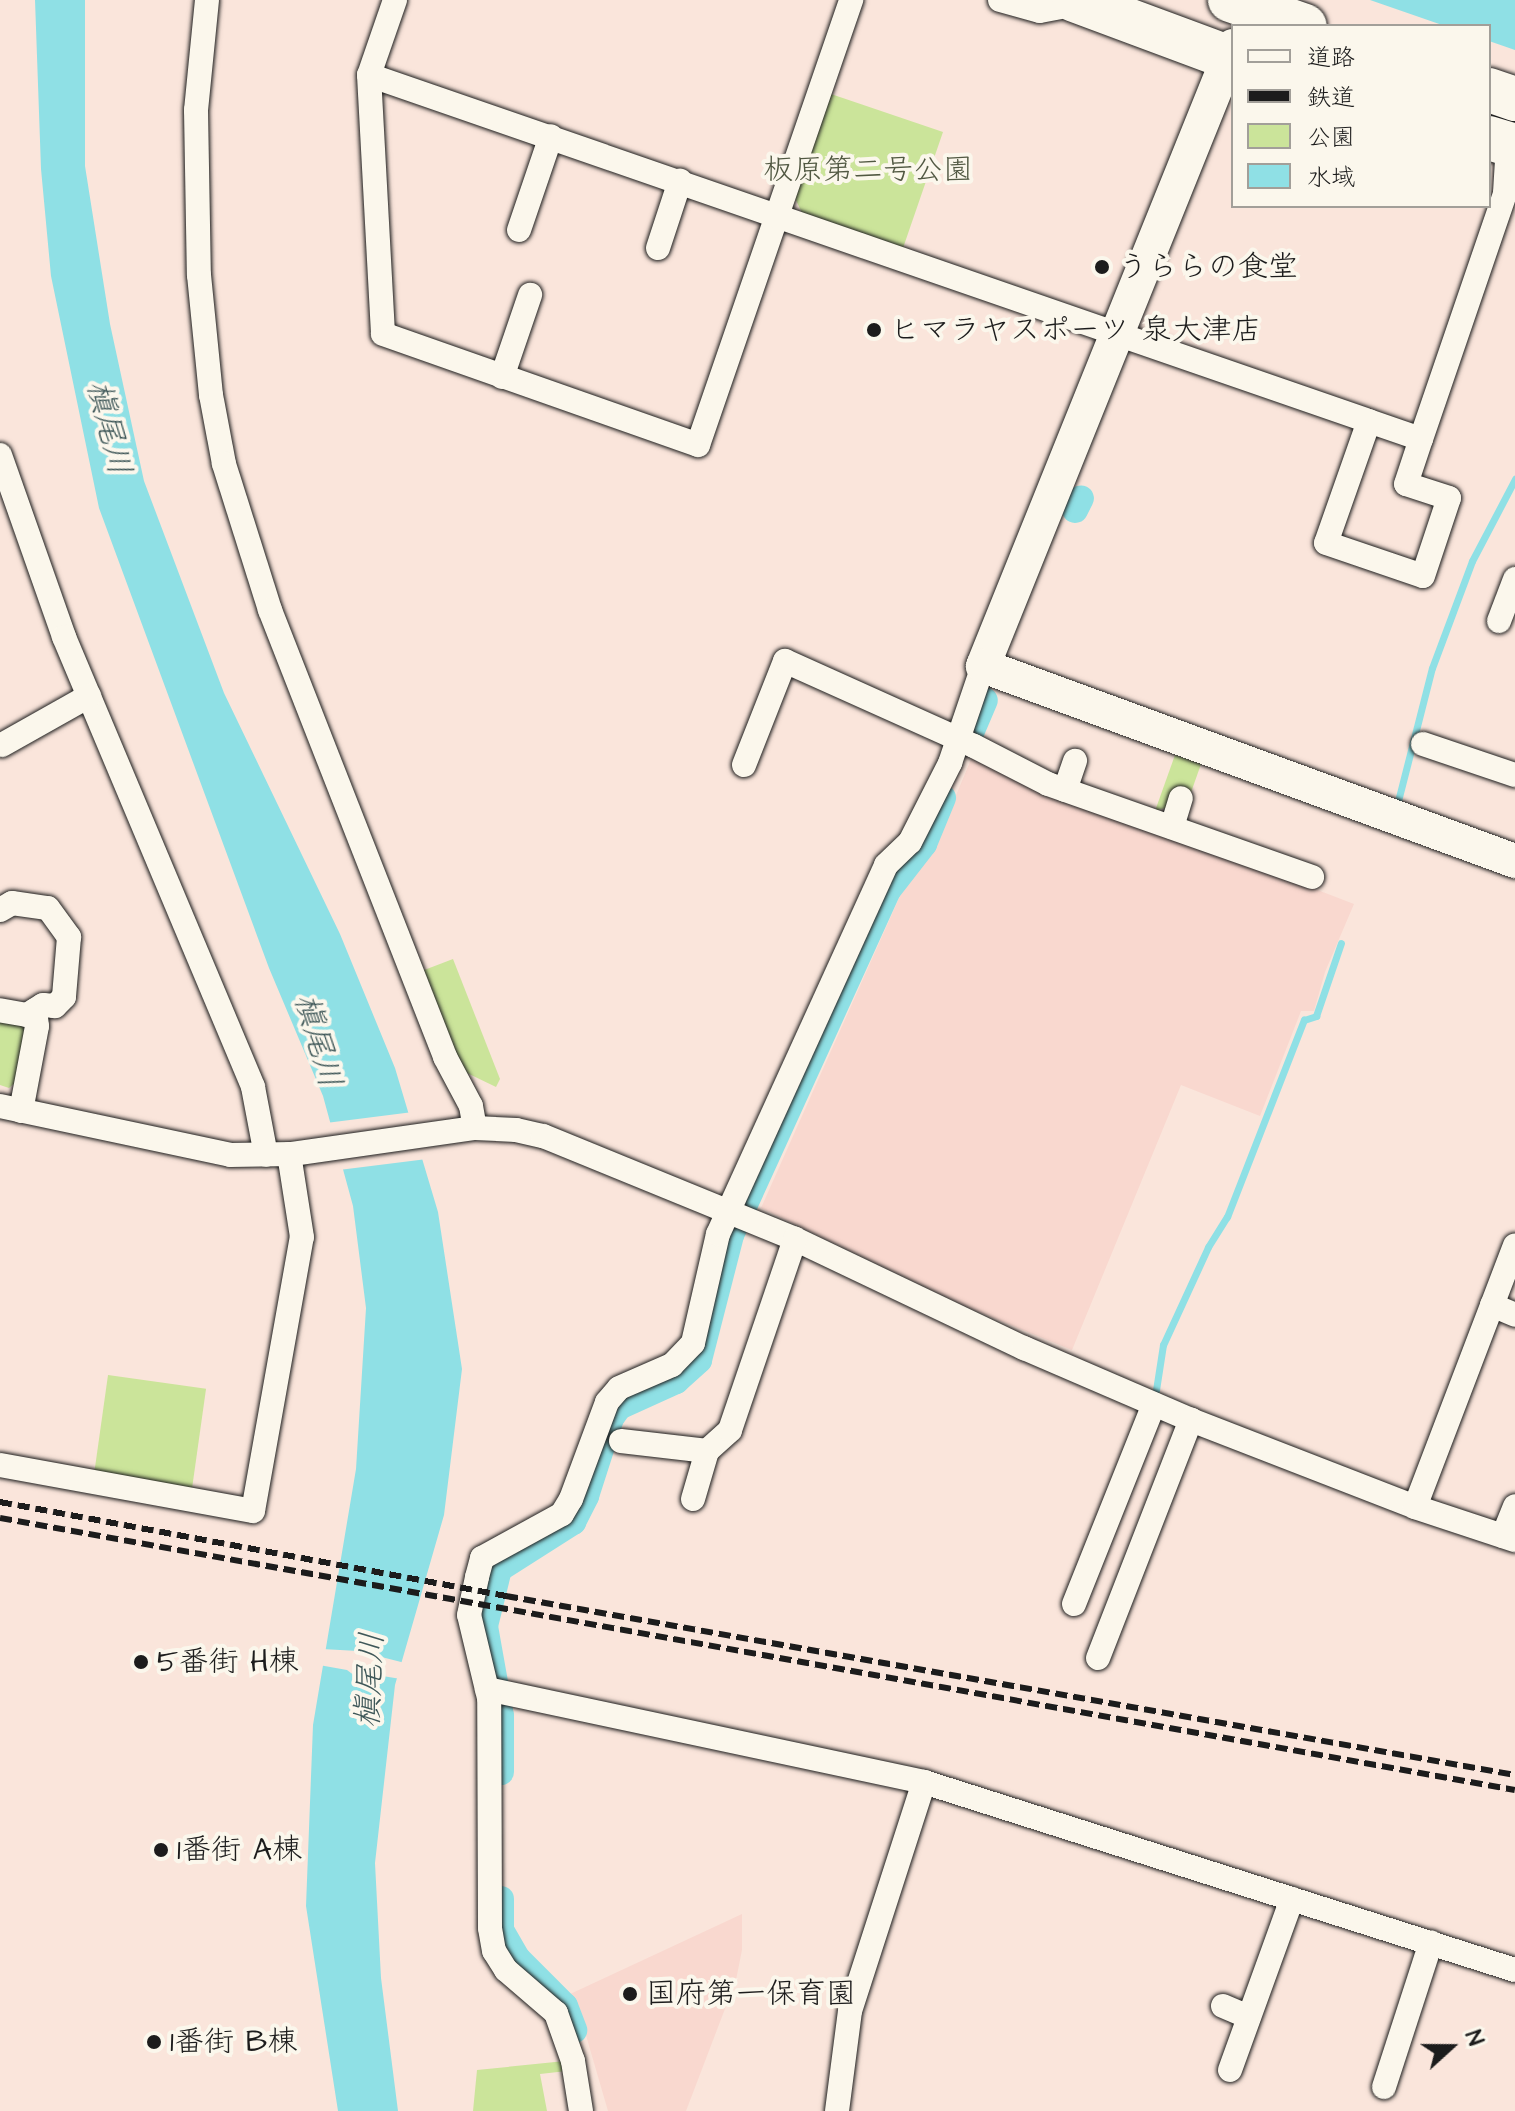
<!DOCTYPE html>
<html>
<head>
<meta charset="utf-8">
<style>
	body { margin:0 }
	#map { position:relative; width:1515px; height:2111px; overflow:hidden; background:#fae5db; font-family:"Architects Daughter","Klee One",sans-serif }
	div>[style] { position:absolute }
	.built>* { inset:0; background:#f9d8cf }
	.green>* { inset:0; background:#cbe49a; transform-origin:0 0 }
	.water>* { inset:0; background:#8fe0e5 }
	.pier>* { inset:0; background:#fae5db }
	.stream>* { height:7px; margin:-3.5px; padding:0 3.5px; transform-origin:3.5px; border-radius:3.5px; background:#8fe0e5 }
	.canal>* { height:26px; margin:-13px; padding:0 13px; transform-origin:13px; border-radius:13px; background:#8fe0e5 }
	.roads { filter:drop-shadow(0 0 2px #1c1c1c) drop-shadow(0 0 2px #1c1c1c) }
	.street>* { height:24px; margin:-12px; padding:0 12px; transform-origin:12px; border-radius:12px; background:#fbf7ec }
	.secondary>* { height:34px; margin:-17px; padding:0 17px; transform-origin:17px; border-radius:17px; background:#fbf7ec }
	.highway>* { height:44px; margin:-22px; padding:0 22px; transform-origin:22px; border-radius:22px; background:#fbf7ec }
	.rail>* { height:6px; margin-top:-3px; transform-origin:0; background:repeating-linear-gradient(90deg,#1c1c1c 0 12px,transparent 0 18px) }
	.dots>* { width:22px; height:22px; translate:-50% -50%; box-sizing:border-box; border:4px solid #fbf7ec; border-radius:50% }
	span { translate:-50% -50%; white-space:nowrap; text-align:center; line-height:1.15; -webkit-text-stroke:8px #fbf7ec; paint-order:stroke }
	.park-label { font-size:30px; color:#515842 }
	.poi-label { font-size:30px; color:#1c1c1c }
	.left { translate:0 -50%; text-align:left }
	.water-label { font-size:32px; color:#3e5758; font-style:italic }
	.legend { position:absolute; left:1231px; top:24px; width:260px; height:184px; box-sizing:border-box; background:#fbf7ec; border:2px solid #a29f99; margin:0; padding:10px 14px; list-style:none; font-size:24px; color:#1c1c1c }
	.legend li { display:flex; align-items:center; gap:16px; height:40px }
	.legend b { width:40px; border:2px solid #a29f99 }
	.north { position:absolute; left:1411px; top:2007px; width:80px; height:80px; -webkit-text-stroke:6px #fbf7ec; paint-order:stroke; rotate:69deg; font-size:22px; font-weight:700; line-height:32px; text-align:center; color:#1c1c1c }
	.north::after { content:''; display:block; margin:auto; width:28px; height:36px; background:#1c1c1c; clip-path:polygon(50% 0,100% 100%,50% 72%,0 100%) }
</style>
</head>
<body>
<div id="map">
	<div class="built">
		<i style="clip-path:polygon(972px 757px,1354px 904px,1325px 972px,1314px 1011px,1301px 1011px,1260px 1116px,1181px 1085px,1072px 1350px,964px 1306px,761px 1208px,912px 869px,937px 841px)"></i>
		<i style="clip-path:polygon(742px 1914px,742px 1950px,736px 1980px,686px 2111px,608px 2111px,585px 2032px,568px 1995px)"></i>
	</div>
	<div class="green">
		<i style="clip-path:polygon(831px 94px,943px 132px,903px 248px,802px 213px,795px 198px)"></i>
		<i style="clip-path:polygon(1175px 755px,1201px 764px,1188px 801px,1155px 811px)"></i>
		<i style="clip-path:polygon(453px 959px,500px 1079px,496px 1087px,467px 1073px,445px 1037px,419px 972px)"></i>
		<i style="clip-path:polygon(0 1018px,20px 1022px,27px 1031px,17px 1081px,9px 1088px,0 1085px)"></i>
		<i style="left:108px;top:1375px;width:99px;height:100px;rotate:8deg"></i>
		<i style="clip-path:polygon(565px 2061px,567px 2071px,540px 2074px,547px 2111px,473px 2111px,477px 2070px)"></i>
	</div>
	<div class="water">
		<i style="clip-path:polygon(35px 0,85px 0,85px 166px,110px 324px,144px 481px,224px 693px,340px 934px,395px 1068px,438px 1212px,462px 1369px,444px 1515px,395px 1685px,375px 1863px,381px 1978px,398px 2111px,338px 2111px,306px 1906px,313px 1725px,356px 1469px,366px 1308px,353px 1206px,323px 1096px,269px 968px,99px 508px,51px 276px,41px 169px)"></i>
		<i style="clip-path:polygon(1370px 0,1515px 0,1515px 50px,1489px 41px,1489px 26px,1445px 26px)"></i>
	</div>
	<div class="pier">
		<i style="clip-path:polygon(413px 1112px,427px 1159px,339px 1170px,326px 1123px)"></i>
		<i style="clip-path:polygon(322px 1649px,358px 1651px,405px 1663px,401px 1679px,364px 1673px,355px 1676px,347px 1670px,319px 1665px)"></i>
	</div>
	<div class="stream">
		<i style="left:1398px;top:801px;width:137px;rotate:-75.7deg"></i>
		<i style="left:1432px;top:668px;width:114px;rotate:-69.5deg"></i>
		<i style="left:1472px;top:561px;width:93px;rotate:-62.3deg"></i>
		<i style="left:1156px;top:1390px;width:46px;rotate:-81.2deg"></i>
		<i style="left:1163px;top:1345px;width:108px;rotate:-65.3deg"></i>
		<i style="left:1208px;top:1247px;width:36px;rotate:-58deg"></i>
		<i style="left:1227px;top:1217px;width:212px;rotate:-68.7deg"></i>
		<i style="left:1304px;top:1020px;width:13px;rotate:-18deg"></i>
		<i style="left:1316px;top:1016px;width:77px;rotate:-71.1deg"></i>
	</div>
	<div class="canal">
		<i style="left:1075px;top:510px;width:13px;rotate:-63deg"></i>
		<i style="left:968px;top:740px;width:43px;rotate:-67deg"></i>
		<i style="left:501px;top:1772px;width:56px;rotate:-90deg"></i>
		<i style="left:501px;top:1716px;width:91px;rotate:-100.1deg"></i>
		<i style="left:485px;top:1626px;width:59px;rotate:-76.2deg"></i>
		<i style="left:499px;top:1569px;width:88px;rotate:-32.4deg"></i>
		<i style="left:573px;top:1522px;width:29px;rotate:-63deg"></i>
		<i style="left:586px;top:1496px;width:82px;rotate:-72.2deg"></i>
		<i style="left:611px;top:1418px;width:14px;rotate:-54deg"></i>
		<i style="left:619px;top:1407px;width:63px;rotate:-24.5deg"></i>
		<i style="left:676px;top:1381px;width:31px;rotate:-42deg"></i>
		<i style="left:699px;top:1360px;width:129px;rotate:-75.6deg"></i>
		<i style="left:731px;top:1235px;width:380px;rotate:-65.5deg"></i>
		<i style="left:889px;top:889px;width:57px;rotate:-52.1deg"></i>
		<i style="left:924px;top:844px;width:50px;rotate:-67.6deg"></i>
		<i style="left:501px;top:1899px;width:31px;rotate:90deg"></i>
		<i style="left:501px;top:1930px;width:34px;rotate:60deg"></i>
		<i style="left:518px;top:1959px;width:66px;rotate:45deg"></i>
		<i style="left:565px;top:2006px;width:26px;rotate:69deg"></i>
	</div>
	<div class="roads">
		<div class="street">
			<i style="left:207px;top:0;width:111px;rotate:95.7deg"></i>
			<i style="left:196px;top:110px;width:165px;rotate:89deg"></i>
			<i style="left:199px;top:275px;width:121px;rotate:84.3deg"></i>
			<i style="left:211px;top:395px;width:70px;rotate:79.3deg"></i>
			<i style="left:224px;top:464px;width:153px;rotate:72.5deg"></i>
			<i style="left:270px;top:610px;width:480px;rotate:68.6deg"></i>
			<i style="left:445px;top:1057px;width:55px;rotate:62deg"></i>
			<i style="left:471px;top:1106px;width:22px;rotate:80deg"></i>
			<i style="left:395px;top:0;width:79px;rotate:109.1deg"></i>
			<i style="left:369px;top:75px;width:259px;rotate:86.9deg"></i>
			<i style="left:383px;top:334px;width:334px;rotate:19.4deg"></i>
			<i style="left:698px;top:445px;width:471px;rotate:-71deg"></i>
			<i style="left:1000px;top:0;width:41px;rotate:15.4deg"></i>
			<i style="left:1040px;top:11px;width:43px;rotate:-10.8deg"></i>
			<i style="left:369px;top:75px;width:1113px;rotate:19.09deg"></i>
			<i style="left:1421px;top:439px;width:260px;rotate:-71.1deg"></i>
			<i style="left:1505px;top:193px;width:49px;rotate:-86.5deg"></i>
			<i style="left:519px;top:230px;width:99px;rotate:-71.2deg"></i>
			<i style="left:658px;top:248px;width:71px;rotate:-71.8deg"></i>
			<i style="left:502px;top:377px;width:87px;rotate:-71.1deg"></i>
			<i style="left:1369px;top:421px;width:129px;rotate:109.4deg"></i>
			<i style="left:1326px;top:543px;width:102px;rotate:18.8deg"></i>
			<i style="left:1423px;top:576px;width:82px;rotate:-71.6deg"></i>
			<i style="left:1449px;top:498px;width:45px;rotate:-162deg"></i>
			<i style="left:1406px;top:484px;width:47px;rotate:-71.6deg"></i>
			<i style="left:0;top:455px;width:193px;rotate:70.6deg"></i>
			<i style="left:64px;top:637px;width:488px;rotate:67.2deg"></i>
			<i style="left:253px;top:1087px;width:69px;rotate:79.2deg"></i>
			<i style="left:1499px;top:621px;width:45px;rotate:-69.1deg"></i>
			<i style="left:1423px;top:744px;width:97px;rotate:18.6deg"></i>
			<i style="left:2px;top:745px;width:100px;rotate:-29.4deg"></i>
			<i style="left:744px;top:765px;width:112px;rotate:-68.5deg"></i>
			<i style="left:785px;top:661px;width:207px;rotate:24.2deg"></i>
			<i style="left:974px;top:746px;width:83px;rotate:27.2deg"></i>
			<i style="left:1048px;top:784px;width:280px;rotate:19.4deg"></i>
			<i style="left:1065px;top:790px;width:31px;rotate:-71deg"></i>
			<i style="left:1172px;top:827px;width:30px;rotate:-73deg"></i>
			<i style="left:0;top:910px;width:14px;rotate:-30deg"></i>
			<i style="left:12px;top:903px;width:36px;rotate:8deg"></i>
			<i style="left:48px;top:908px;width:36px;rotate:54deg"></i>
			<i style="left:69px;top:937px;width:60px;rotate:94.8deg"></i>
			<i style="left:64px;top:997px;width:13px;rotate:135deg"></i>
			<i style="left:55px;top:1006px;width:12px;rotate:-175deg"></i>
			<i style="left:43px;top:1005px;width:19px;rotate:148deg"></i>
			<i style="left:27px;top:1015px;width:27px;rotate:-170deg"></i>
			<i style="left:0;top:1106px;width:235px;rotate:12deg"></i>
			<i style="left:230px;top:1155px;width:62px;rotate:-0.9deg"></i>
			<i style="left:292px;top:1154px;width:185px;rotate:-8.1deg"></i>
			<i style="left:475px;top:1128px;width:41px;rotate:2.8deg"></i>
			<i style="left:516px;top:1130px;width:28px;rotate:13deg"></i>
			<i style="left:543px;top:1136px;width:272px;rotate:22.2deg"></i>
			<i style="left:795px;top:1239px;width:254px;rotate:25.5deg"></i>
			<i style="left:1024px;top:1348px;width:182px;rotate:23.3deg"></i>
			<i style="left:1191px;top:1420px;width:240px;rotate:21.2deg"></i>
			<i style="left:1415px;top:1507px;width:105px;rotate:18.3deg"></i>
			<i style="left:21px;top:1111px;width:86px;rotate:-79.3deg"></i>
			<i style="left:37px;top:1026px;width:16px;rotate:-97deg"></i>
			<i style="left:1492px;top:1305px;width:25px;rotate:23deg"></i>
			<i style="left:621px;top:1441px;width:87px;rotate:6.6deg"></i>
			<i style="left:0;top:1465px;width:257px;rotate:10.3deg"></i>
			<i style="left:253px;top:1511px;width:278px;rotate:-79.9deg"></i>
			<i style="left:302px;top:1237px;width:84px;rotate:-98.9deg"></i>
			<i style="left:693px;top:1499px;width:50px;rotate:-73.7deg"></i>
			<i style="left:707px;top:1451px;width:31px;rotate:-42deg"></i>
			<i style="left:730px;top:1430px;width:202px;rotate:-71.2deg"></i>
			<i style="left:1415px;top:1507px;width:280px;rotate:-69.1deg"></i>
			<i style="left:1503px;top:1536px;width:32px;rotate:-68deg"></i>
			<i style="left:1074px;top:1604px;width:215px;rotate:-68.2deg"></i>
			<i style="left:1098px;top:1658px;width:256px;rotate:-68.7deg"></i>
			<i style="left:487px;top:1689px;width:447px;rotate:12deg"></i>
			<i style="left:924px;top:1782px;width:620px;rotate:17.65deg"></i>
			<i style="left:1223px;top:2006px;width:28px;rotate:23deg"></i>
			<i style="left:1230px;top:2070px;width:182px;rotate:-70.1deg"></i>
			<i style="left:1384px;top:2087px;width:152px;rotate:-72deg"></i>
			<i style="left:581px;top:2111px;width:51px;rotate:-99.1deg"></i>
			<i style="left:573px;top:2061px;width:51px;rotate:-109.5deg"></i>
			<i style="left:556px;top:2013px;width:66px;rotate:-139.3deg"></i>
			<i style="left:506px;top:1970px;width:22px;rotate:-122deg"></i>
			<i style="left:494px;top:1951px;width:23px;rotate:-100deg"></i>
			<i style="left:490px;top:1928px;width:230px;rotate:-90.2deg"></i>
			<i style="left:489px;top:1698px;width:85px;rotate:-103.5deg"></i>
			<i style="left:469px;top:1615px;width:39px;rotate:-78deg"></i>
			<i style="left:477px;top:1577px;width:20px;rotate:-75deg"></i>
			<i style="left:482px;top:1558px;width:91px;rotate:-28.8deg"></i>
			<i style="left:562px;top:1514px;width:17px;rotate:-59deg"></i>
			<i style="left:571px;top:1499px;width:103px;rotate:-69.6deg"></i>
			<i style="left:607px;top:1402px;width:18px;rotate:-49deg"></i>
			<i style="left:619px;top:1388px;width:58px;rotate:-23.5deg"></i>
			<i style="left:672px;top:1365px;width:30px;rotate:-46deg"></i>
			<i style="left:693px;top:1343px;width:112px;rotate:-77.1deg"></i>
			<i style="left:718px;top:1234px;width:405px;rotate:-65.5deg"></i>
			<i style="left:886px;top:865px;width:33px;rotate:-44deg"></i>
			<i style="left:910px;top:842px;width:89px;rotate:-63.1deg"></i>
			<i style="left:950px;top:763px;width:102px;rotate:-71.2deg"></i>
			<i style="left:837px;top:2111px;width:101px;rotate:-82.6deg"></i>
			<i style="left:850px;top:2011px;width:241px;rotate:-72.1deg"></i>
		</div>
		<div class="secondary">
			<i style="left:1233px;top:46px;width:669px;rotate:111.96deg"></i>
			<i style="left:983px;top:666px;width:567px;rotate:20.13deg"></i>
		</div>
		<div class="highway">
			<i style="left:1074px;top:0;width:170px;rotate:20.4deg"></i>
			<i style="left:1230px;top:0;width:79px;rotate:19.1deg"></i>
			<i style="left:1489px;top:90px;width:28px;rotate:19deg"></i>
			<i style="left:1489px;top:138px;width:27px;rotate:17deg"></i>
		</div>
	</div>
	<div class="rail">
		<i style="left:0;top:1502px;width:515px;rotate:10.52deg"></i>
		<i style="left:506px;top:1596px;width:1025px;rotate:10.06deg"></i>
		<i style="left:0;top:1518px;width:1539px;rotate:10.18deg"></i>
	</div>
	<div class="dots">
		<i style="left:1102px;top:267px;background:#1c1c1c"></i>
		<i style="left:874px;top:330px;background:#1c1c1c"></i>
		<i style="left:141px;top:1662px;background:#1c1c1c"></i>
		<i style="left:161px;top:1850px;background:#1c1c1c"></i>
		<i style="left:630px;top:1994px;background:#1c1c1c"></i>
		<i style="left:154px;top:2042px;background:#1c1c1c"></i>
	</div>
	<div class="park-label">
		<span style="left:868px;top:170px">板原第二号公園</span>
	</div>
	<div class="poi-label">
		<span class="left" style="left:1118px;top:267px">うららの食堂</span>
		<span class="left" style="left:890px;top:330px">ヒマラヤスポーツ 泉大津店</span>
		<span class="left" style="left:157px;top:1662px">5番街 H棟</span>
		<span class="left" style="left:177px;top:1850px">1番街 A棟</span>
		<span class="left" style="left:646px;top:1994px">国府第一保育園</span>
		<span class="left" style="left:170px;top:2042px">1番街 B棟</span>
	</div>
	<div class="water-label">
		<span style="left:108px;top:428px;rotate:76deg">槇尾川</span>
		<span style="left:317px;top:1041px;rotate:74deg">槇尾川</span>
		<span style="left:371px;top:1680px;rotate:-87deg">槇尾川</span>
	</div>
	<ul class="legend">
	<li><b style="height:10px;background:#fbf7ec"></b>道路</li>
	<li><b style="height:10px;background:#1c1c1c"></b>鉄道</li>
	<li><b style="height:22px;background:#cbe49a"></b>公園</li>
	<li><b style="height:22px;background:#8fe0e5"></b>水域</li>
	</ul>
	<div class="north">N</div>
</div>
</body>
</html>
